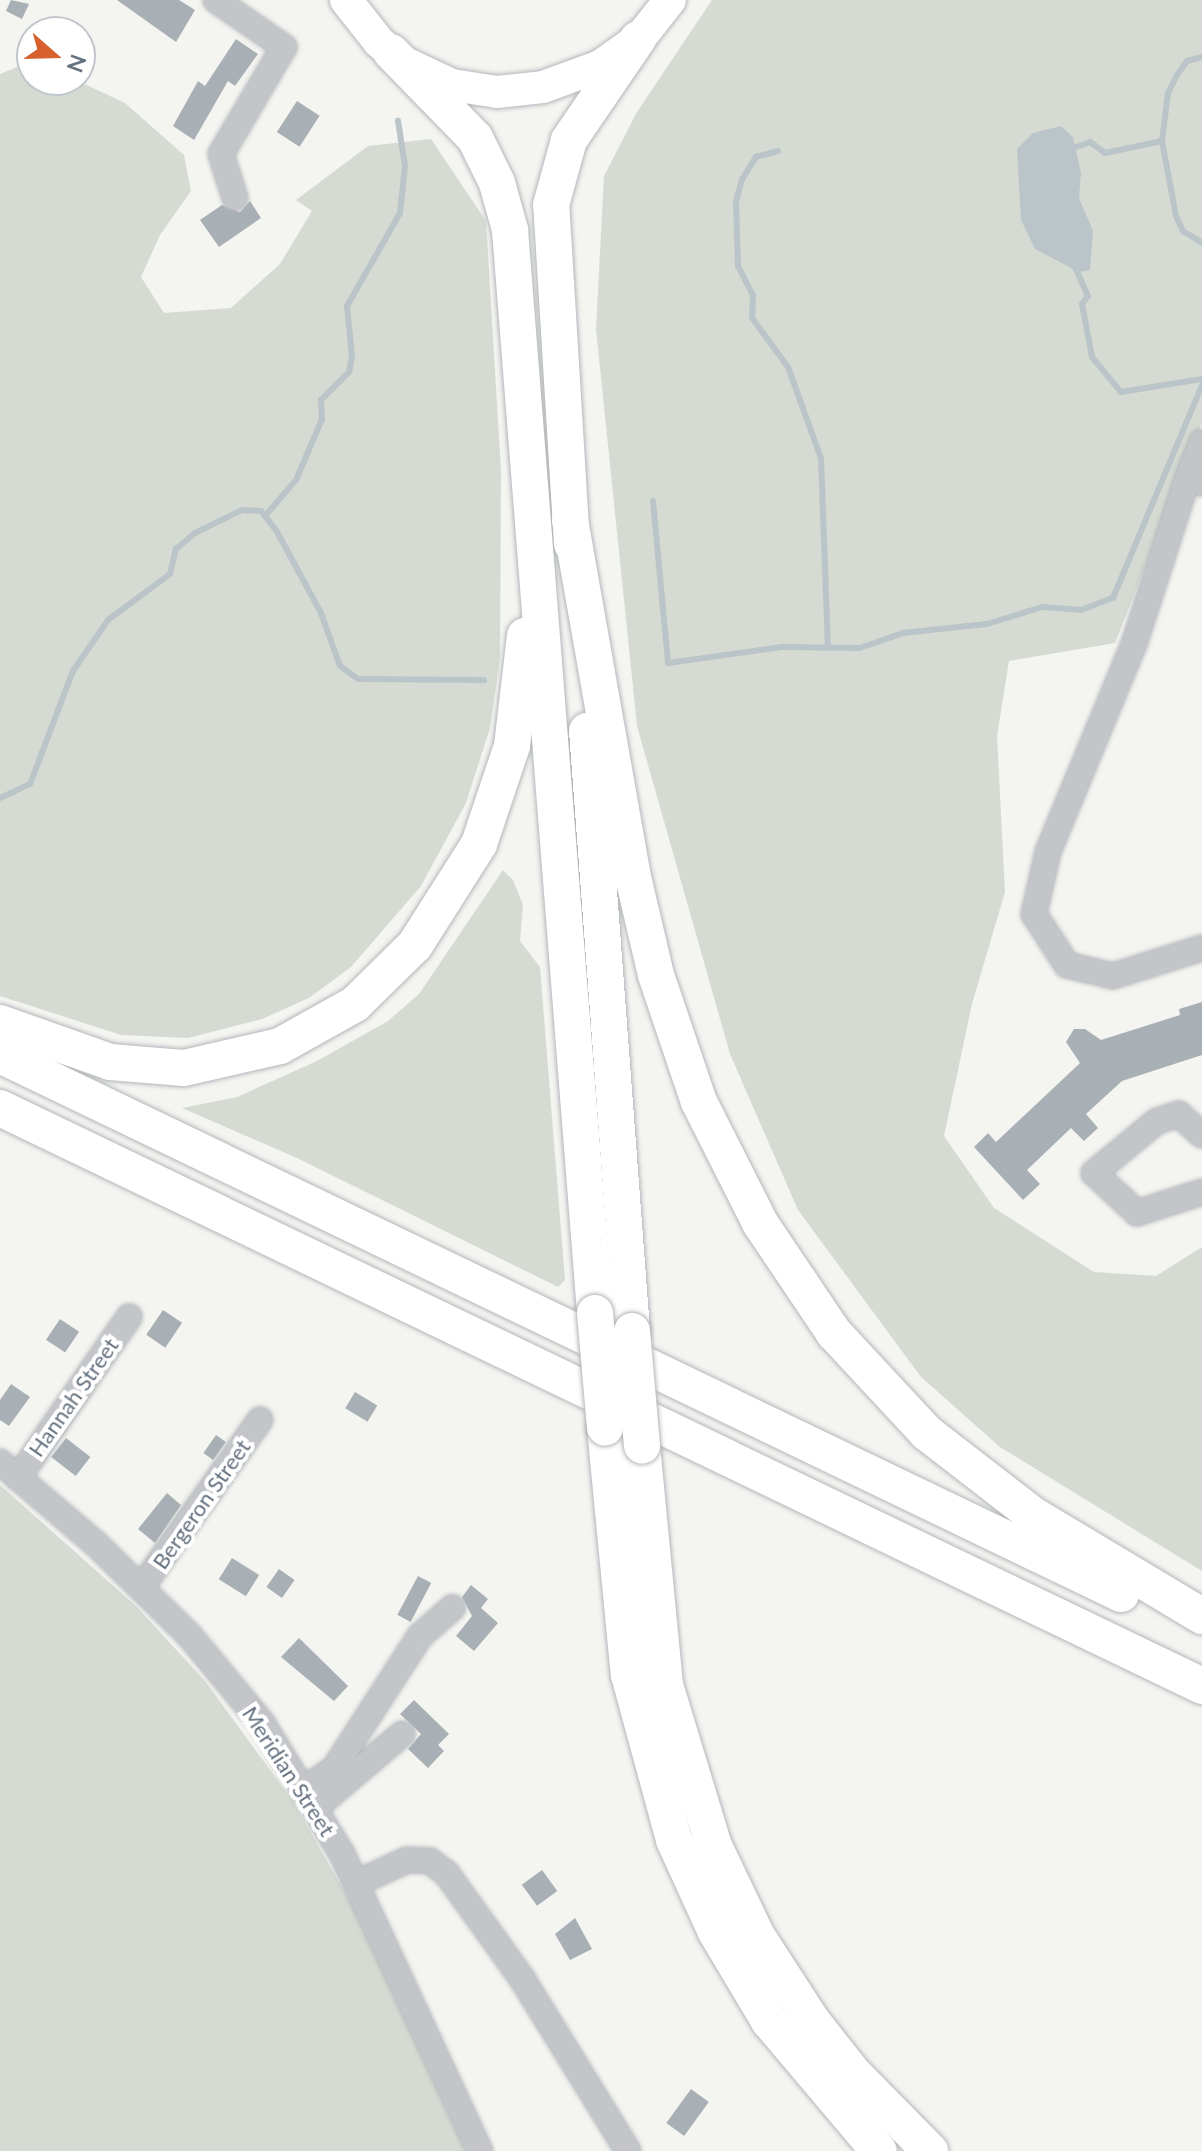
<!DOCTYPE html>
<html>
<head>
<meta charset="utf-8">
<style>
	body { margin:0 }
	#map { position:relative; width:1202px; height:2151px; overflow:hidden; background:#f4f4f1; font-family:Lato,sans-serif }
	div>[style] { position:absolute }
	.green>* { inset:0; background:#d5dbd2 }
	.water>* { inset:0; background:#bbc4c9 }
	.stream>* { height:6px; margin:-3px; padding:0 3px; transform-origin:3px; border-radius:3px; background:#bbc4c9 }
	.building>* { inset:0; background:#a9b0b5; transform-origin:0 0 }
	.roads { filter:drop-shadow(0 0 2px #b3b7ba) drop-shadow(0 0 2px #b3b7ba) }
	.minor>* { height:24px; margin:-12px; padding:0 12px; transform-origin:12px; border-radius:12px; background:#c3c5c9 }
	.major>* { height:32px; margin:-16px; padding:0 16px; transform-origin:16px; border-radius:16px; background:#fff }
	.highway>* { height:36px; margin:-18px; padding:0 18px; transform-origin:18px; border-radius:18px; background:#fff }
	.bridges { filter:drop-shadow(0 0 2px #b3b6b9) drop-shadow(0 0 2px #b3b6b9) }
	.highway-bridge>* { height:36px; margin:-18px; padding:0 18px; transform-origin:18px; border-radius:18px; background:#fff }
	span { translate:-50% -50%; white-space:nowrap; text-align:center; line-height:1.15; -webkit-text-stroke:8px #fff; paint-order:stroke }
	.street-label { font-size:22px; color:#657280 }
	.north { position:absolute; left:16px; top:16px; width:80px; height:80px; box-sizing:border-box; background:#fff; border:2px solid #c1c7cc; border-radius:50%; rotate:110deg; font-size:22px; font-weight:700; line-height:32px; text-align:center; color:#657280 }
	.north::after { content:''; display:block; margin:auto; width:28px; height:36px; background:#d7612e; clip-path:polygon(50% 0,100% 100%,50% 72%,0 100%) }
</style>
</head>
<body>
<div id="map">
	<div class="green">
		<i style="clip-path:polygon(712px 0,1202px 0,1202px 423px,1115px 643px,1009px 661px,997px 736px,1005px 892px,972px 1004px,944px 1136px,994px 1208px,1094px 1272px,1156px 1276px,1202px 1247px,1202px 1571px,1000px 1447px,921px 1377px,798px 1210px,730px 1054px,637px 726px,596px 329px,604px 176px,637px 112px)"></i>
		<i style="clip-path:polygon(32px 61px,32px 80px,76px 80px,125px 103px,184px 155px,191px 191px,160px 235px,141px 277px,164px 313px,231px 308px,280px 264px,312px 211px,296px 200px,368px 146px,431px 139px,486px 221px,501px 470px,500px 659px,490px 728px,466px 803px,421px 886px,351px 967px,309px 998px,262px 1019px,188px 1038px,121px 1035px,0 996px,0 74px)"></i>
		<i style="clip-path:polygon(503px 870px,513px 880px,523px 905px,520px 941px,540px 967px,565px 1280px,558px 1287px,297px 1158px,182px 1108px,237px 1097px,317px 1061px,388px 1021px,419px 994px)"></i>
		<i style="clip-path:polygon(0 1485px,136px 1606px,205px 1681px,292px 1800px,351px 1903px,466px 2151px,0 2151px)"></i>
	</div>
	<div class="water">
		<i style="clip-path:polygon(1061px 126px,1073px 137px,1081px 173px,1079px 198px,1093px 231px,1090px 270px,1079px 272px,1035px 249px,1021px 220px,1017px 149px,1033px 133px)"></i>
	</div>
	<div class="stream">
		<i style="left:1162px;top:141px;width:76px;rotate:79.4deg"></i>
		<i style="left:1176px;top:216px;width:17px;rotate:65deg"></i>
		<i style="left:1183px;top:231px;width:22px;rotate:32deg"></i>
		<i style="left:1073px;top:148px;width:18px;rotate:-19deg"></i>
		<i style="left:1090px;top:142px;width:19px;rotate:36deg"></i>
		<i style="left:1105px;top:153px;width:58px;rotate:-11.9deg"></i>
		<i style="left:1162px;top:141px;width:48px;rotate:-82.9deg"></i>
		<i style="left:1168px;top:93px;width:20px;rotate:-63deg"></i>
		<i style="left:1177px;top:75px;width:17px;rotate:-54deg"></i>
		<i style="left:1187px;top:61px;width:16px;rotate:-15deg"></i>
		<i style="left:778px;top:151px;width:23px;rotate:165deg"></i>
		<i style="left:756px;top:157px;width:26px;rotate:122deg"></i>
		<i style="left:742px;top:179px;width:24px;rotate:105deg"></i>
		<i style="left:736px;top:202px;width:64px;rotate:88.2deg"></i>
		<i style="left:738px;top:266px;width:33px;rotate:63deg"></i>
		<i style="left:753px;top:295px;width:23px;rotate:92deg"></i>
		<i style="left:752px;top:318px;width:61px;rotate:53.7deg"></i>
		<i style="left:788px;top:367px;width:97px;rotate:70.1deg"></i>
		<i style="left:821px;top:458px;width:190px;rotate:87.9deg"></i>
		<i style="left:1075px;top:267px;width:32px;rotate:66deg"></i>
		<i style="left:1088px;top:296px;width:10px;rotate:127deg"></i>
		<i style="left:1082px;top:304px;width:54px;rotate:79.3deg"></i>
		<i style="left:1092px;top:357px;width:45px;rotate:50.4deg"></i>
		<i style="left:1121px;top:392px;width:82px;rotate:-9.1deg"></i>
		<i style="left:653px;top:501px;width:163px;rotate:84.7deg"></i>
		<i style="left:668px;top:663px;width:115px;rotate:-8deg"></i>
		<i style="left:782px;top:647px;width:78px;rotate:0.7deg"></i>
		<i style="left:860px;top:648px;width:46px;rotate:-19.2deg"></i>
		<i style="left:903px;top:633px;width:84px;rotate:-6.1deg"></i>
		<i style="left:987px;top:624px;width:58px;rotate:-17.2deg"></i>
		<i style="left:1042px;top:607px;width:39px;rotate:4deg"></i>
		<i style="left:1081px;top:610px;width:34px;rotate:-21deg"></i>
		<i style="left:1113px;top:598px;width:231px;rotate:-67.3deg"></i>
		<i style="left:265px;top:516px;width:48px;rotate:-49.3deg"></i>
		<i style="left:296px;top:480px;width:66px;rotate:-66.9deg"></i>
		<i style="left:322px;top:419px;width:19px;rotate:-93deg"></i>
		<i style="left:321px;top:400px;width:40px;rotate:-45deg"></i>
		<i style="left:349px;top:372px;width:15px;rotate:-79deg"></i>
		<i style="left:352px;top:357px;width:51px;rotate:-95.6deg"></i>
		<i style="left:347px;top:306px;width:107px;rotate:-60.3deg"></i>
		<i style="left:400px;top:213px;width:47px;rotate:-83.9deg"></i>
		<i style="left:405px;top:166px;width:46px;rotate:-98.8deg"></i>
		<i style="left:0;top:798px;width:33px;rotate:-25deg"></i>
		<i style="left:30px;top:784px;width:121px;rotate:-69.2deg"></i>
		<i style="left:73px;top:671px;width:62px;rotate:-55.5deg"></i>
		<i style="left:108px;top:620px;width:77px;rotate:-36.6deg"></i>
		<i style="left:170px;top:574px;width:26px;rotate:-77deg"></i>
		<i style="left:176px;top:549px;width:25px;rotate:-40deg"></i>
		<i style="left:195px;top:533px;width:52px;rotate:-26.1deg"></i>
		<i style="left:242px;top:510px;width:19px;rotate:3deg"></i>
		<i style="left:261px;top:511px;width:24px;rotate:52deg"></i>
		<i style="left:276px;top:530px;width:94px;rotate:61.5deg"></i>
		<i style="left:321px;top:613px;width:56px;rotate:70.3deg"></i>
		<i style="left:340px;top:666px;width:22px;rotate:36deg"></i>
		<i style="left:358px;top:679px;width:126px;rotate:0.5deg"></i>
	</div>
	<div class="building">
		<i style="clip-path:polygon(11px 0,29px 4px,22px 19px,6px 11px)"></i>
		<i style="clip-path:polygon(117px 0,179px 0,195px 10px,176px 42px)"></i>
		<i style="clip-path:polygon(236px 39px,258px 54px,235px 86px,228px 81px,194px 140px,173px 126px,198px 81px,205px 86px)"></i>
		<i style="left:297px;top:101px;width:27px;height:37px;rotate:33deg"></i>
		<i style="clip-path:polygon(250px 201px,261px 218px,219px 247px,200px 220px,222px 205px,240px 212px)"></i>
		<i style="clip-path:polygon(1202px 1002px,1202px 1055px,1122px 1081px,1086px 1114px,1098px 1128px,1084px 1141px,1071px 1128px,1027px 1170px,1040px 1184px,1023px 1200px,974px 1147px,988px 1133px,996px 1142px,1080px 1063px,1066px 1042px,1074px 1029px,1085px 1029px,1101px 1040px,1180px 1015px,1179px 1009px)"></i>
		<i style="left:163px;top:1310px;width:23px;height:30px;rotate:34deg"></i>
		<i style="left:60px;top:1319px;width:23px;height:25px;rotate:34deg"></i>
		<i style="clip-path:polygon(11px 1384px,30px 1397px,9px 1426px,0 1420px,0 1400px)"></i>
		<i style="left:355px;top:1392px;width:26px;height:19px;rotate:31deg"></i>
		<i style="left:216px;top:1435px;width:12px;height:22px;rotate:35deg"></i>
		<i style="left:66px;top:1438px;width:31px;height:24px;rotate:38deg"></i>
		<i style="clip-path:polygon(167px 1493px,181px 1505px,155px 1543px,138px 1529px)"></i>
		<i style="left:232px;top:1558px;width:32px;height:25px;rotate:32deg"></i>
		<i style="left:279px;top:1569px;width:19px;height:22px;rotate:35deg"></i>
		<i style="left:418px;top:1576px;width:15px;height:44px;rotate:28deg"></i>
		<i style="clip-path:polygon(471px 1585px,488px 1599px,481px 1608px,498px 1623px,474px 1651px,456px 1636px,472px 1616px,462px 1597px)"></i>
		<i style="clip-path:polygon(299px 1638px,348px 1686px,334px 1701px,281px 1657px)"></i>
		<i style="clip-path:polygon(414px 1700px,449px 1734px,438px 1745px,444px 1751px,428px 1768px,408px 1749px,421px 1734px,400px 1714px)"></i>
		<i style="left:542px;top:1870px;width:26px;height:25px;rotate:54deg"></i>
		<i style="clip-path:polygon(575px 1918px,592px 1949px,570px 1960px,555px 1934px)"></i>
		<i style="left:691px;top:2089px;width:22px;height:42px;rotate:36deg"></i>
	</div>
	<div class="roads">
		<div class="minor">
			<i style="left:216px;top:0;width:83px;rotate:34.7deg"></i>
			<i style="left:284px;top:47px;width:124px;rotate:120.5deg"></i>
			<i style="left:221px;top:154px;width:46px;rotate:72.3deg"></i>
			<i style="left:1202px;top:442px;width:38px;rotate:112deg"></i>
			<i style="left:1188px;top:477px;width:15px;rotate:23deg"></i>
			<i style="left:1188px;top:477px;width:176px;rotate:107.9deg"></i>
			<i style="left:1134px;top:644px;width:225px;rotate:112.5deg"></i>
			<i style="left:1048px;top:852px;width:64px;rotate:102.7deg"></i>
			<i style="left:1034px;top:914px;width:61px;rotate:57.1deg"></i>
			<i style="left:1067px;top:965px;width:47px;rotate:13.4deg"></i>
			<i style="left:1113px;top:976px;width:93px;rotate:-17.5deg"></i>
			<i style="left:1202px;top:1135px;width:31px;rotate:-138deg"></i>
			<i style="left:1179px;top:1114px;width:23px;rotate:162deg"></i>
			<i style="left:1157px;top:1121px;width:82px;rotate:140.5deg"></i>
			<i style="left:1094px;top:1173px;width:59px;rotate:42.9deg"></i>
			<i style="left:1137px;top:1213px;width:68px;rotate:-17.9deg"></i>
			<i style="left:0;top:1462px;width:126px;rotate:40.5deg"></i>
			<i style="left:96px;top:1544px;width:130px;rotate:44.4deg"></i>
			<i style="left:189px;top:1635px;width:114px;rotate:50.3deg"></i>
			<i style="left:262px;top:1723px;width:153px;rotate:58.6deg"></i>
			<i style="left:342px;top:1854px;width:327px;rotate:65.1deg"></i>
			<i style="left:18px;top:1478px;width:196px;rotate:-55.4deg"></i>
			<i style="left:141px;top:1588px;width:206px;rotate:-54.7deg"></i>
			<i style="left:305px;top:1789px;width:35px;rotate:-35deg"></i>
			<i style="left:334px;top:1769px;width:158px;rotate:-57.1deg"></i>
			<i style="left:420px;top:1636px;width:43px;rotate:-41.2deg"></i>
			<i style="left:316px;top:1807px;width:113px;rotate:-40.3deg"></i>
			<i style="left:357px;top:1883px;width:55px;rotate:-24.7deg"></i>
			<i style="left:407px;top:1860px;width:23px;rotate:2deg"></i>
			<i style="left:430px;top:1861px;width:21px;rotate:37deg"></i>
			<i style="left:447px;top:1874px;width:127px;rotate:54.3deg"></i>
			<i style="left:521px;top:1977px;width:204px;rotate:58.4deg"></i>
		</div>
		<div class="major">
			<i style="left:346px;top:0;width:53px;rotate:51.8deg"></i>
			<i style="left:379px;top:42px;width:31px;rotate:40deg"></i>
			<i style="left:403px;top:62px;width:54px;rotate:25.1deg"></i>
			<i style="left:452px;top:85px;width:46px;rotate:8.8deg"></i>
			<i style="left:497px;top:92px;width:46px;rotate:-6.2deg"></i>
			<i style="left:543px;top:87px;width:61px;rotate:-20.2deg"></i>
			<i style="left:600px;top:66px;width:49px;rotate:-35deg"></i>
			<i style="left:640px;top:38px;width:48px;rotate:-51.7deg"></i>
		</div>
		<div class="highway">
			<i style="left:391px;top:52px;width:120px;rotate:45.7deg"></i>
			<i style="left:475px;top:138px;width:50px;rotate:63.9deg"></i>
			<i style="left:497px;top:183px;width:49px;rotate:74.5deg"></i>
			<i style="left:510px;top:230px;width:1086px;rotate:85.51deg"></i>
			<i style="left:570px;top:520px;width:363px;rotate:80deg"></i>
			<i style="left:633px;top:877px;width:101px;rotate:76.8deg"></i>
			<i style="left:656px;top:975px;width:134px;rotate:71.3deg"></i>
			<i style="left:699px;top:1102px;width:136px;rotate:63.2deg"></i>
			<i style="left:760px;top:1223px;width:133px;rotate:56.1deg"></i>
			<i style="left:834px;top:1333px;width:137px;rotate:47.1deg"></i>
			<i style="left:927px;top:1433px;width:134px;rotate:37.7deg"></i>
			<i style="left:1033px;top:1515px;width:197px;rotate:30.9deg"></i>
			<i style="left:572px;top:544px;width:340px;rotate:-93.5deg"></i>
			<i style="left:551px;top:205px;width:67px;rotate:-74.5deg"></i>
			<i style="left:569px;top:140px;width:122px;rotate:-55.7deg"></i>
			<i style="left:587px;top:731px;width:602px;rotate:85.71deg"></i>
			<i style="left:0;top:1023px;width:117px;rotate:19.5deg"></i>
			<i style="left:110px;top:1062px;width:74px;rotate:4.6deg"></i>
			<i style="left:184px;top:1068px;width:98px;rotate:-12.9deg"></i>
			<i style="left:280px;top:1046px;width:86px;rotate:-29.2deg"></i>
			<i style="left:355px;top:1004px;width:84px;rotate:-44.5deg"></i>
			<i style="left:415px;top:945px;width:120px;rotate:-57.6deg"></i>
			<i style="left:479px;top:844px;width:103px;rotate:-71.4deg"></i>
			<i style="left:512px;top:746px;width:111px;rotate:-83.3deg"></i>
			<i style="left:0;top:1055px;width:1244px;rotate:25.68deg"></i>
			<i style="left:0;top:1108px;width:1334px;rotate:25.68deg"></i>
			<i style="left:605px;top:1428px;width:248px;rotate:84.5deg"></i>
			<i style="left:629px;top:1675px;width:171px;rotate:74.7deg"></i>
			<i style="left:674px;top:1840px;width:101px;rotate:65.5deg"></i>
			<i style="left:716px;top:1932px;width:104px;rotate:59.2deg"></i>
			<i style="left:769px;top:2021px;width:170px;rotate:49.8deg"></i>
			<i style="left:642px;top:1446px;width:240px;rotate:84.5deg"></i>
			<i style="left:665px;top:1685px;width:168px;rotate:73.1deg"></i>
			<i style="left:714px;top:1846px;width:100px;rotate:64.5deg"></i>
			<i style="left:757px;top:1936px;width:101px;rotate:57.1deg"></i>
			<i style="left:812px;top:2021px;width:66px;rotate:51.7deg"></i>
			<i style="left:853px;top:2073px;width:110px;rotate:45.4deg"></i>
		</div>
	</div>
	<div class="bridges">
		<div class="highway-bridge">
			<i style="left:595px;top:1313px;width:115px;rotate:85deg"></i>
			<i style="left:632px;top:1331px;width:115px;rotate:85deg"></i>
		</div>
	</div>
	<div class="street-label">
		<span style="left:73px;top:1397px;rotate:-55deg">Hannah Street</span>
		<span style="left:201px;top:1504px;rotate:-55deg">Bergeron Street</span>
		<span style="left:289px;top:1771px;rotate:57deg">Meridian Street</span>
	</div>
	<div class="north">N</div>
</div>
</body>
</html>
